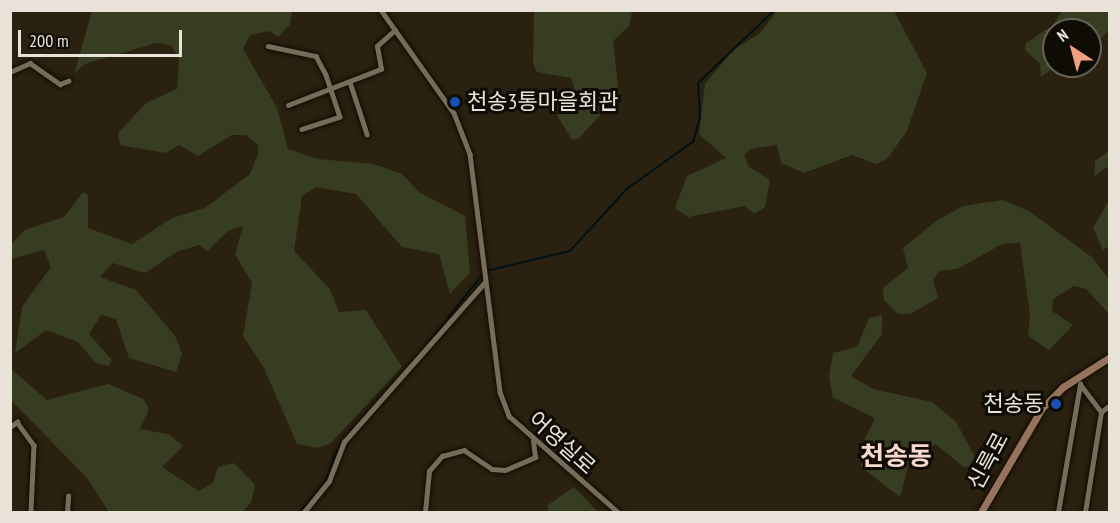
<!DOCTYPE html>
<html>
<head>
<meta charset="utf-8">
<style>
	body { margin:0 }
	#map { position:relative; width:1120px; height:523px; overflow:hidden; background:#2a2111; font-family:"PT Sans Narrow","Noto Sans KR",sans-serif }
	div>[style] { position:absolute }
	.green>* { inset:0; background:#373d20 }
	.stream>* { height:1.5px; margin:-0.75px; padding:0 0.75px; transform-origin:0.75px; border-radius:0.75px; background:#001215 }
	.roads { filter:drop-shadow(0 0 2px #130b00) drop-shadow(0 0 2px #130b00) }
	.minor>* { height:4.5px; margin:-2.25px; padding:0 2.25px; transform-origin:2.25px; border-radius:2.25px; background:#766c5a }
	.secondary>* { height:7px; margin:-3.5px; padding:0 3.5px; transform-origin:3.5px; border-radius:3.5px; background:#96735d }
	.dots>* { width:16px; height:16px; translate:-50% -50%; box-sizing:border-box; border:3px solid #0f0c06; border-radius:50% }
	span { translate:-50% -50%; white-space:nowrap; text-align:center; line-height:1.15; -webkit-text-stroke:6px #0f0c06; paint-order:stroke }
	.poi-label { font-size:22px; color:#e8e2d8 }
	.left { translate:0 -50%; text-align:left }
	.right { translate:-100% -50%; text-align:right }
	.street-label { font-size:22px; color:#e8e2d8 }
	.quarter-label { font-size:26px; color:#f9d9cd; font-weight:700 }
	.frame { position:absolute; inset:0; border:12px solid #e8e2d8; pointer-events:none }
	.north { position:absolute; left:1042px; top:18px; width:60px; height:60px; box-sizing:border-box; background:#0f0c06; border:2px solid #66625a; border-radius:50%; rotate:324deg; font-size:16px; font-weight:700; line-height:24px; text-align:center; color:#e8e2d8 }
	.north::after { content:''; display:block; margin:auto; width:21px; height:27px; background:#f2a081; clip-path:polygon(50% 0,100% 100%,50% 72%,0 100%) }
	.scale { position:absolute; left:18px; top:30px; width:164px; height:27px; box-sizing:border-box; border:3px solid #e8e2d8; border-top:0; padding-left:8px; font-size:18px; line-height:21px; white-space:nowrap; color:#e8e2d8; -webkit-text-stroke:4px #0f0c06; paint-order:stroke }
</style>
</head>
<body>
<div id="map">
	<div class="green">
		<i style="clip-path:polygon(92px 11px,292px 11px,290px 24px,278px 37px,270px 31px,250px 35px,243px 49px,277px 108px,288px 149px,318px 159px,374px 164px,402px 174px,419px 192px,465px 216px,470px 273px,450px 294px,439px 254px,402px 247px,356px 194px,316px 187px,302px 196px,294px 251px,330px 289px,339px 312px,366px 310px,402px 367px,331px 443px,318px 448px,297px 444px,264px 368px,243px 336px,252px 283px,235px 254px,243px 226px,228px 231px,207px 251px,200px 245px,178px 251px,145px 273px,113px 263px,100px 277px,136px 290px,175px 336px,182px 354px,176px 372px,129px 358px,116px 319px,101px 315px,89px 334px,112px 360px,108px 366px,96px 363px,78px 342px,46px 330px,15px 353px,22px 307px,51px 267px,44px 250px,11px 259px,11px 244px,25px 230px,64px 217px,83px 192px,88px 195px,88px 228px,132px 244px,172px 218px,205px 208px,250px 174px,258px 154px,258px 145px,246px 135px,232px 135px,198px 156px,179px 145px,166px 153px,120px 145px,118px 133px,146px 103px,177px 89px,179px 59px,171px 45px,156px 43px,85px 64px,74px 74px)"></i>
		<i style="clip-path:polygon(534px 11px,632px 12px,629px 26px,613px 41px,619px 95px,579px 138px,572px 140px,557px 115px,574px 86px,571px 78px,537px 72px,533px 63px)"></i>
		<i style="clip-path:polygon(777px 11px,894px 11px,927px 73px,907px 131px,887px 159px,876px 164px,852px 155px,804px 173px,781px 163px,777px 145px,751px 149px,744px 155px,749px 167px,770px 180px,765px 207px,754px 214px,745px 206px,688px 217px,675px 208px,687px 176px,726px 158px,699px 134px,705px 84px,733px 50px,760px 33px)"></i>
		<i style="clip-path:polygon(1062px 11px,1109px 11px,1109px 30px,1090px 51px,1090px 30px,1054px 30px,1056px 66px,1041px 77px,1040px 64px,1025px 50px,1026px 43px,1052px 26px)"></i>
		<i style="clip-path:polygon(1109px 151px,1109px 166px,1094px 176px,1095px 161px)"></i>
		<i style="clip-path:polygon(1003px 200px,1029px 211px,1093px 258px,1108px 278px,1109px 314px,1086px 289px,1074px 286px,1053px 299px,1052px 311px,1073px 325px,1049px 350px,1028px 336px,1030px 315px,1020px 243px,1002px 244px,957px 269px,939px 271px,933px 280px,938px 298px,910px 314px,898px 314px,884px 300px,883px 288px,908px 268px,903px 248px,936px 221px,963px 206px)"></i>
		<i style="clip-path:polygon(1109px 200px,1109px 246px,1103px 250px,1093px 228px)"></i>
		<i style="clip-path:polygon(882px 315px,882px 334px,851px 376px,873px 389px,932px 402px,956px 422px,974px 455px,973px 465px,964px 467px,935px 444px,910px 459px,900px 497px,861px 467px,863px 443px,875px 418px,833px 398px,829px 376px,833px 353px,857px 347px,869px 318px)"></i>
		<i style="clip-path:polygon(11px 369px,47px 400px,108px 384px,143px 399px,149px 409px,140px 429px,168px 434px,183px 446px,162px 467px,199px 491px,213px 483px,218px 467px,234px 463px,255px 485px,251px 502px,243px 512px,109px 512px,87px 478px,11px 400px)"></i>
		<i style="clip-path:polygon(574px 487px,598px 512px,547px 512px,548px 505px)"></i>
	</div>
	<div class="stream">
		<i style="left:486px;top:271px;width:86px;rotate:-13.4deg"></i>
		<i style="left:570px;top:251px;width:86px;rotate:-47.4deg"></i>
		<i style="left:628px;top:188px;width:80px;rotate:-35.3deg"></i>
		<i style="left:693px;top:142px;width:25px;rotate:-74deg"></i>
		<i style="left:700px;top:118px;width:35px;rotate:-93deg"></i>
		<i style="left:698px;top:83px;width:106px;rotate:-43.5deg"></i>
		<i style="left:430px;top:341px;width:84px;rotate:-51.8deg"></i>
		<i style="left:300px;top:512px;width:40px;rotate:-50deg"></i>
		<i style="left:326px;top:481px;width:26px;rotate:-72deg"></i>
		<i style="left:334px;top:456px;width:34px;rotate:-56deg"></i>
	</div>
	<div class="roads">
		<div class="minor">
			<i style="left:381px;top:10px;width:126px;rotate:54.7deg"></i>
			<i style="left:454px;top:113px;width:44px;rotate:68.7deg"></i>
			<i style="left:470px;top:154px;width:240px;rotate:82.8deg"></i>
			<i style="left:500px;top:392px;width:26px;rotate:69deg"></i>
			<i style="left:509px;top:416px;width:145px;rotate:41.4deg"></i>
			<i style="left:268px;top:46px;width:49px;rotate:11.8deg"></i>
			<i style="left:316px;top:56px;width:21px;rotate:62deg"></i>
			<i style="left:326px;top:75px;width:44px;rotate:71.6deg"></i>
			<i style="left:340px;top:117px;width:40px;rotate:162deg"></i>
			<i style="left:10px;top:72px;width:22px;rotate:-24deg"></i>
			<i style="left:30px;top:63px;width:37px;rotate:35deg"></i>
			<i style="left:60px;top:84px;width:9px;rotate:-21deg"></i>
			<i style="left:350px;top:82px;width:55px;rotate:71.9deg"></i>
			<i style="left:288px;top:105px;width:100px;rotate:-21.2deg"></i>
			<i style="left:381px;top:69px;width:23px;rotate:-100deg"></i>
			<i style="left:377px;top:46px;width:24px;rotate:-42deg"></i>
			<i style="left:1081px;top:385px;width:34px;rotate:53deg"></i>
			<i style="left:10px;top:427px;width:9px;rotate:-36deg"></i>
			<i style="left:17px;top:422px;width:29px;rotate:54deg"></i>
			<i style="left:34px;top:445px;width:67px;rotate:92.6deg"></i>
			<i style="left:67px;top:512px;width:16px;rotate:-86deg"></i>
			<i style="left:304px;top:512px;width:40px;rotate:-51deg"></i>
			<i style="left:329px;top:481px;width:42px;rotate:-69deg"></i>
			<i style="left:344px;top:442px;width:213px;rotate:-48.6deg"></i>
			<i style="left:425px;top:512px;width:41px;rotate:-84.4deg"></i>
			<i style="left:429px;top:471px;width:20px;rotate:-49deg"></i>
			<i style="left:442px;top:456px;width:23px;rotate:-15deg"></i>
			<i style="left:464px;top:450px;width:34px;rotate:34deg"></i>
			<i style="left:492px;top:469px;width:13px;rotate:4deg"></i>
			<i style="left:505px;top:470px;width:33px;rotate:-23deg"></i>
			<i style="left:535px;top:457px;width:16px;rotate:-97deg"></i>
			<i style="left:1058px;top:512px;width:130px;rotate:-80.2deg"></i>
			<i style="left:1085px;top:512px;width:101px;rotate:-80.9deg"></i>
			<i style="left:1101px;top:412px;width:11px;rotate:-38deg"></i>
		</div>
		<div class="secondary">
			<i style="left:981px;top:512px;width:121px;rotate:-59.6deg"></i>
			<i style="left:1042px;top:408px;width:30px;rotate:-45deg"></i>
			<i style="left:1063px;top:387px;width:56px;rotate:-32.6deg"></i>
		</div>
	</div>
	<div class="dots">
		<i style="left:455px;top:102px;background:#1a4fb4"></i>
		<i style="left:1056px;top:404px;background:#1a4fb4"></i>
	</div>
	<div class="poi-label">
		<span class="left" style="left:467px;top:102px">천송3통마을회관</span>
		<span class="right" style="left:1044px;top:404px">천송동</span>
	</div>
	<div class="street-label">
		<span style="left:562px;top:443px;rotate:42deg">어영실로</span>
		<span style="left:988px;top:461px;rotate:-62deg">신륵로</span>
	</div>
	<div class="quarter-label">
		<span style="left:896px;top:456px">천송동</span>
	</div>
	<div class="frame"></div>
	<div class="north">N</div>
	<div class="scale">200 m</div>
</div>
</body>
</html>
